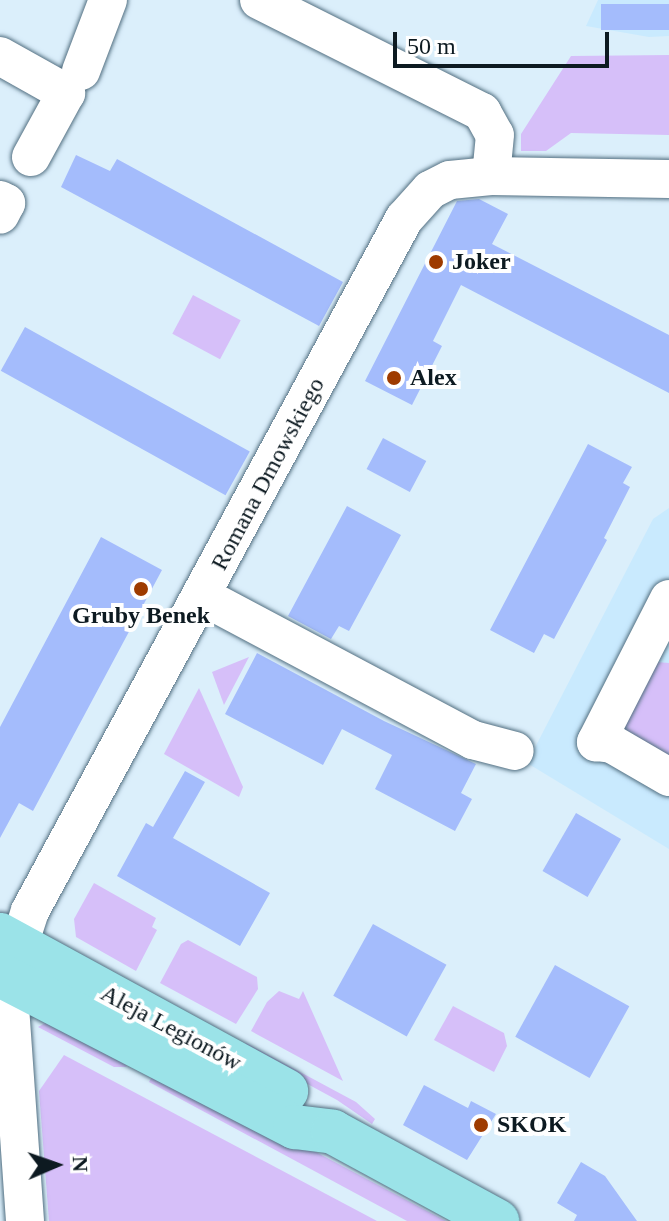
<!DOCTYPE html>
<html>
<head>
<meta charset="utf-8">
<style>
	body { margin:0 }
	#map { position:relative; width:669px; height:1221px; overflow:hidden; background:#dbeffb; font-family:Georgia,serif }
	div>[style] { position:absolute }
	.built>* { inset:0; background:#c9eafe }
	.green>* { inset:0; background:#d6bff9; transform-origin:0 0 }
	.building>* { inset:0; background:#a4bcfc; transform-origin:0 0 }
	.roads { filter:drop-shadow(0 0 2px #526f81) drop-shadow(0 0 2px #526f81) }
	.minor>* { height:38px; margin:-19px; padding:0 19px; transform-origin:19px; border-radius:19px; background:#fff }
	.major>* { height:44px; margin:-22px; padding:0 22px; transform-origin:22px; border-radius:22px; background:#9be3e8 }
	.dots>* { width:22px; height:22px; translate:-50% -50%; box-sizing:border-box; border:4px solid #fff; border-radius:50% }
	span { translate:-50% -50%; white-space:nowrap; text-align:center; line-height:1.15; -webkit-text-stroke:8px #fff; paint-order:stroke }
	.poi-label { font-size:24px; color:#0d1a21; font-weight:700 }
	.left { translate:0 -50%; text-align:left }
	.street-label { font-size:24px; color:#0d1a21 }
	.north { position:absolute; left:16px; top:1125px; width:80px; height:80px; -webkit-text-stroke:6px #fff; paint-order:stroke; rotate:88deg; font-size:22px; font-weight:700; line-height:32px; text-align:center; color:#0d1a21 }
	.north::after { content:''; display:block; margin:auto; width:28px; height:36px; background:#0d1a21; clip-path:polygon(50% 0,100% 100%,50% 72%,0 100%) }
	.scale { position:absolute; left:393px; top:32px; width:216px; height:36px; box-sizing:border-box; border:4px solid #0d1a21; border-top:0; padding-left:10px; font-size:24px; line-height:28px; white-space:nowrap; color:#0d1a21; -webkit-text-stroke:6px #fff; paint-order:stroke }
</style>
</head>
<body>
<div id="map">
	<div class="built">
		<i style="clip-path:polygon(598px 0,669px 0,669px 36px,649px 37px,586px 26px)"></i>
		<i style="clip-path:polygon(669px 508px,669px 849px,527px 763px,653px 519px)"></i>
	</div>
	<div class="green">
		<i style="clip-path:polygon(669px 55px,669px 135px,571px 133px,546px 151px,521px 151px,521px 134px,571px 56px)"></i>
		<i style="left:193px;top:295px;width:54px;height:44px;rotate:28deg"></i>
		<i style="clip-path:polygon(249px 657px,224px 705px,212px 672px)"></i>
		<i style="clip-path:polygon(657px 662px,669px 663px,669px 764px,626px 734px,622px 719px)"></i>
		<i style="clip-path:polygon(199px 688px,243px 787px,239px 797px,164px 754px)"></i>
		<i style="clip-path:polygon(94px 883px,156px 918px,152px 927px,157px 930px,136px 971px,76px 937px,74px 919px)"></i>
		<i style="clip-path:polygon(188px 940px,257px 977px,258px 989px,236px 1024px,160px 983px,181px 944px)"></i>
		<i style="clip-path:polygon(279px 991px,299px 999px,303px 991px,343px 1081px,251px 1031px,267px 1002px)"></i>
		<i style="clip-path:polygon(453px 1006px,504px 1033px,507px 1046px,494px 1072px,434px 1040px)"></i>
		<i style="clip-path:polygon(49px 1021px,131px 1055px,126px 1067px,114px 1067px,38px 1027px)"></i>
		<i style="clip-path:polygon(246px 1043px,356px 1102px,375px 1119px,372px 1124px,337px 1100px,243px 1049px)"></i>
		<i style="clip-path:polygon(64px 1055px,377px 1221px,49px 1221px,39px 1091px)"></i>
		<i style="clip-path:polygon(157px 1068px,446px 1221px,407px 1221px,149px 1082px)"></i>
	</div>
	<div class="building">
		<i style="left:669px;top:4px;width:26px;height:68px;rotate:90deg"></i>
		<i style="clip-path:polygon(76px 155px,110px 171px,117px 159px,343px 282px,319px 326px,61px 187px)"></i>
		<i style="clip-path:polygon(479px 199px,508px 214px,492px 244px,669px 335px,669px 393px,461px 285px,433px 341px,442px 346px,412px 405px,365px 381px,457px 201px)"></i>
		<i style="left:25px;top:327px;width:257px;height:50px;rotate:29deg"></i>
		<i style="left:383px;top:438px;width:49px;height:35px;rotate:28deg"></i>
		<i style="clip-path:polygon(588px 444px,632px 467px,623px 483px,630px 487px,604px 538px,607px 540px,554px 639px,544px 634px,534px 653px,490px 630px)"></i>
		<i style="clip-path:polygon(347px 506px,401px 535px,349px 631px,339px 626px,331px 639px,288px 616px)"></i>
		<i style="clip-path:polygon(101px 537px,162px 570px,33px 811px,19px 803px,0 838px,0 727px)"></i>
		<i style="clip-path:polygon(257px 653px,384px 721px,476px 764px,461px 793px,472px 799px,455px 831px,375px 789px,392px 755px,342px 729px,323px 765px,225px 714px)"></i>
		<i style="clip-path:polygon(185px 771px,205px 782px,173px 838px,270px 893px,240px 946px,117px 876px,146px 823px,153px 827px)"></i>
		<i style="left:576px;top:813px;width:52px;height:67px;rotate:30deg"></i>
		<i style="left:373px;top:924px;width:84px;height:82px;rotate:29deg"></i>
		<i style="left:555px;top:965px;width:85px;height:82px;rotate:29deg"></i>
		<i style="clip-path:polygon(424px 1085px,468px 1108px,471px 1101px,496px 1114px,467px 1160px,403px 1125px)"></i>
		<i style="clip-path:polygon(581px 1162px,605px 1176px,637px 1221px,574px 1221px,577px 1215px,557px 1203px)"></i>
	</div>
	<div class="roads">
		<div class="minor">
			<i style="left:259px;top:0;width:250px;rotate:26.7deg"></i>
			<i style="left:482px;top:112px;width:26px;rotate:61deg"></i>
			<i style="left:495px;top:135px;width:41px;rotate:95.6deg"></i>
			<i style="left:0;top:56px;width:76px;rotate:29.3deg"></i>
			<i style="left:66px;top:93px;width:73px;rotate:118.7deg"></i>
			<i style="left:81px;top:71px;width:76px;rotate:-69.2deg"></i>
			<i style="left:0;top:200px;width:7px;rotate:27deg"></i>
			<i style="left:6px;top:203px;width:13px;rotate:117deg"></i>
			<i style="left:202px;top:596px;width:307px;rotate:28deg"></i>
			<i style="left:473px;top:740px;width:43px;rotate:14.7deg"></i>
			<i style="left:669px;top:599px;width:161px;rotate:117deg"></i>
			<i style="left:596px;top:742px;width:16px;rotate:7deg"></i>
			<i style="left:612px;top:744px;width:66px;rotate:30.1deg"></i>
			<i style="left:25px;top:1221px;width:243px;rotate:-94deg"></i>
			<i style="left:8px;top:979px;width:71px;rotate:-72.1deg"></i>
			<i style="left:30px;top:911px;width:787px;rotate:-61.61deg"></i>
			<i style="left:404px;top:219px;width:39px;rotate:-48deg"></i>
			<i style="left:430px;top:190px;width:22px;rotate:-27deg"></i>
			<i style="left:450px;top:180px;width:41px;rotate:-5.6deg"></i>
			<i style="left:491px;top:176px;width:178px;rotate:1deg"></i>
		</div>
		<div class="major">
			<i style="left:0;top:935px;width:326px;rotate:28.6deg"></i>
			<i style="left:0;top:975px;width:332px;rotate:27.3deg"></i>
			<i style="left:295px;top:1127px;width:38px;rotate:7deg"></i>
			<i style="left:333px;top:1132px;width:187px;rotate:28.5deg"></i>
		</div>
	</div>
	<div class="dots">
		<i style="left:436px;top:262px;background:#9e3b00"></i>
		<i style="left:394px;top:378px;background:#9e3b00"></i>
		<i style="left:141px;top:589px;background:#9e3b00"></i>
		<i style="left:481px;top:1125px;background:#9e3b00"></i>
	</div>
	<div class="poi-label">
		<span class="left" style="left:452px;top:262px">Joker</span>
		<span class="left" style="left:410px;top:378px">Alex</span>
		<span style="left:141px;top:616px">Gruby Benek</span>
		<span class="left" style="left:497px;top:1125px">SKOK</span>
	</div>
	<div class="street-label">
		<span style="left:268px;top:474px;rotate:-62deg">Romana Dmowskiego</span>
		<span style="left:171px;top:1028px;rotate:28deg">Aleja Legionów</span>
	</div>
	<div class="north">N</div>
	<div class="scale">50 m</div>
</div>
</body>
</html>
